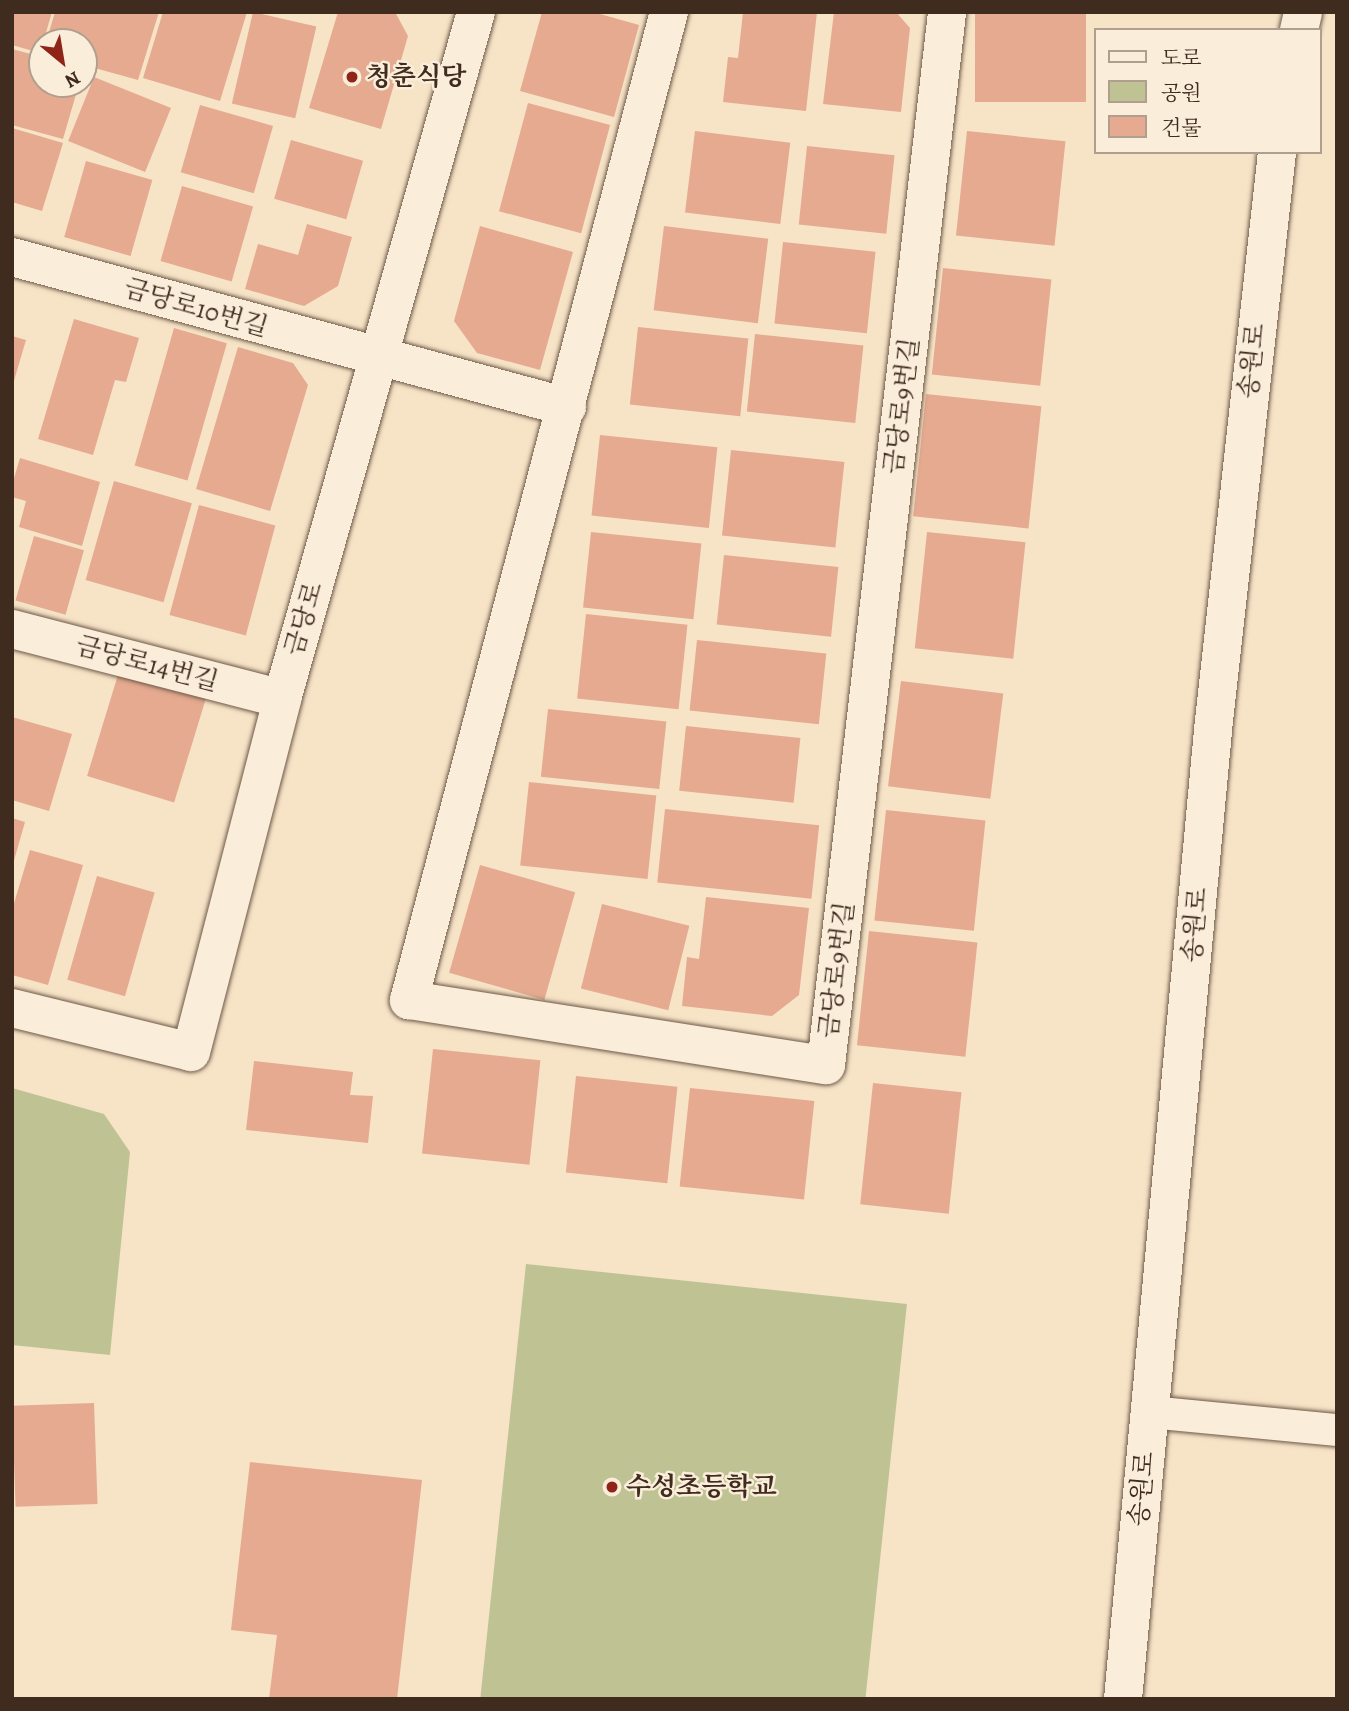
<!DOCTYPE html>
<html>
<head>
<meta charset="utf-8">
<style>
	body { margin:0 }
	#map { position:relative; width:1349px; height:1711px; overflow:hidden; background:#f7e3c6; font-family:Alegreya,"Noto Serif KR",serif }
	div>[style] { position:absolute }
	.green>* { inset:0; background:#bfc393; transform-origin:0 0 }
	.building>* { inset:0; background:#e5aa90; transform-origin:0 0 }
	.roads { filter:drop-shadow(0 0 2px #6e5949) drop-shadow(0 0 2px #6e5949) }
	.service>* { height:32px; margin:-16px; padding:0 16px; transform-origin:16px; border-radius:16px; background:#faedda }
	.minor>* { height:38px; margin:-19px; padding:0 19px; transform-origin:19px; border-radius:19px; background:#faedda }
	.tertiary>* { height:38px; margin:-19px; padding:0 19px; transform-origin:19px; border-radius:19px; background:#faedda }
	.secondary>* { height:38px; margin:-19px; padding:0 19px; transform-origin:19px; border-radius:19px; background:#faedda }
	.dots>* { width:19px; height:19px; translate:-50% -50%; box-sizing:border-box; border:4px solid #faedda; border-radius:50% }
	span { translate:-50% -50%; white-space:nowrap; text-align:center; line-height:1.15; -webkit-text-stroke:5px #faedda; paint-order:stroke }
	.poi-label { font-size:26px; color:#402b1f; font-weight:700 }
	.left { translate:0 -50%; text-align:left }
	.street-label { font-size:26px; color:#402b1f }
	.frame { position:absolute; inset:0; border:14px solid #402b1f; pointer-events:none }
	.legend { position:absolute; left:1094px; top:28px; width:228px; height:126px; box-sizing:border-box; background:#faedda; border:2px solid #b09f8f; margin:0; padding:9px 12px; list-style:none; font-size:21px; color:#402b1f }
	.legend li { display:flex; align-items:center; gap:14px; height:35px }
	.legend b { width:35px; border:2px solid #b09f8f }
	.north { position:absolute; left:28px; top:28px; width:70px; height:70px; box-sizing:border-box; background:#faedda; border:2px solid #b09f8f; border-radius:50%; rotate:150deg; font-size:19px; font-weight:700; line-height:28px; text-align:center; color:#402b1f }
	.north::after { content:''; display:block; margin:auto; width:24px; height:32px; background:#8f2418; clip-path:polygon(50% 0,100% 100%,50% 72%,0 100%) }
</style>
</head>
<body>
<div id="map">
	<div class="green">
		<i style="clip-path:polygon(12px 1088px,104px 1114px,130px 1152px,110px 1355px,12px 1345px)"></i>
		<i style="left:526px;top:1264px;width:383px;height:436px;rotate:6deg"></i>
	</div>
	<div class="building">
		<i style="clip-path:polygon(12px 12px,52px 12px,40px 53px,12px 45px)"></i>
		<i style="clip-path:polygon(55px 12px,159px 12px,138px 80px,84px 65px,84px 42px,46px 42px)"></i>
		<i style="clip-path:polygon(163px 12px,247px 12px,220px 101px,143px 78px)"></i>
		<i style="left:253px;top:12px;width:65px;height:94px;rotate:13deg"></i>
		<i style="clip-path:polygon(338px 12px,395px 12px,408px 36px,381px 129px,309px 108px)"></i>
		<i style="clip-path:polygon(542px 12px,593px 12px,639px 25px,614px 117px,520px 91px)"></i>
		<i style="clip-path:polygon(743px 12px,817px 12px,806px 111px,723px 102px,728px 57px,738px 58px)"></i>
		<i style="clip-path:polygon(834px 12px,896px 12px,910px 28px,901px 112px,823px 104px)"></i>
		<i style="left:975px;top:12px;width:111px;height:90px"></i>
		<i style="clip-path:polygon(12px 49px,42px 57px,42px 84px,79px 84px,63px 139px,12px 125px)"></i>
		<i style="left:94px;top:77px;width:83px;height:69px;rotate:22deg"></i>
		<i style="left:528px;top:103px;width:85px;height:112px;rotate:15deg"></i>
		<i style="left:200px;top:105px;width:76px;height:70px;rotate:16deg"></i>
		<i style="clip-path:polygon(12px 128px,63px 143px,42px 211px,12px 202px)"></i>
		<i style="left:695px;top:131px;width:96px;height:82px;rotate:7deg"></i>
		<i style="left:967px;top:131px;width:99px;height:105px;rotate:6deg"></i>
		<i style="left:291px;top:140px;width:75px;height:61px;rotate:16deg"></i>
		<i style="left:807px;top:146px;width:88px;height:79px;rotate:6deg"></i>
		<i style="left:86px;top:161px;width:69px;height:79px;rotate:16deg"></i>
		<i style="left:182px;top:186px;width:74px;height:78px;rotate:16deg"></i>
		<i style="clip-path:polygon(307px 224px,352px 237px,338px 286px,304px 306px,245px 289px,258px 244px,298px 255px)"></i>
		<i style="clip-path:polygon(480px 226px,573px 252px,540px 370px,477px 353px,454px 321px)"></i>
		<i style="left:664px;top:226px;width:105px;height:85px;rotate:7deg"></i>
		<i style="left:783px;top:242px;width:93px;height:82px;rotate:6deg"></i>
		<i style="left:943px;top:268px;width:109px;height:107px;rotate:6deg"></i>
		<i style="clip-path:polygon(74px 319px,139px 338px,126px 382px,115px 380px,93px 455px,38px 439px)"></i>
		<i style="left:638px;top:327px;width:111px;height:78px;rotate:6deg"></i>
		<i style="left:174px;top:328px;width:55px;height:143px;rotate:16deg"></i>
		<i style="left:755px;top:334px;width:109px;height:78px;rotate:6deg"></i>
		<i style="clip-path:polygon(12px 336px,26px 340px,13px 384px,12px 384px)"></i>
		<i style="clip-path:polygon(238px 347px,293px 363px,308px 385px,270px 511px,196px 489px)"></i>
		<i style="left:926px;top:394px;width:116px;height:123px;rotate:6deg"></i>
		<i style="left:600px;top:435px;width:118px;height:81px;rotate:6deg"></i>
		<i style="left:731px;top:450px;width:114px;height:86px;rotate:6deg"></i>
		<i style="clip-path:polygon(20px 458px,100px 482px,82px 546px,19px 527px,26px 501px,12px 497px,12px 485px)"></i>
		<i style="left:114px;top:481px;width:81px;height:103px;rotate:16deg"></i>
		<i style="left:199px;top:505px;width:79px;height:114px;rotate:15deg"></i>
		<i style="left:591px;top:532px;width:111px;height:76px;rotate:6deg"></i>
		<i style="left:927px;top:532px;width:99px;height:117px;rotate:6deg"></i>
		<i style="left:34px;top:536px;width:52px;height:67px;rotate:16deg"></i>
		<i style="left:724px;top:555px;width:115px;height:70px;rotate:6deg"></i>
		<i style="left:586px;top:614px;width:102px;height:85px;rotate:6deg"></i>
		<i style="left:697px;top:640px;width:130px;height:71px;rotate:6deg"></i>
		<i style="left:121px;top:665px;width:91px;height:116px;rotate:17deg"></i>
		<i style="left:901px;top:681px;width:103px;height:106px;rotate:7deg"></i>
		<i style="left:548px;top:709px;width:119px;height:68px;rotate:6deg"></i>
		<i style="clip-path:polygon(12px 717px,72px 734px,49px 811px,12px 800px)"></i>
		<i style="left:686px;top:726px;width:115px;height:65px;rotate:6deg"></i>
		<i style="left:529px;top:782px;width:128px;height:84px;rotate:6deg"></i>
		<i style="left:665px;top:809px;width:155px;height:74px;rotate:6deg"></i>
		<i style="left:886px;top:810px;width:100px;height:111px;rotate:6deg"></i>
		<i style="clip-path:polygon(12px 818px,25px 822px,13px 864px,12px 864px)"></i>
		<i style="clip-path:polygon(30px 850px,83px 865px,48px 985px,12px 975px,12px 910px)"></i>
		<i style="left:480px;top:865px;width:99px;height:112px;rotate:16deg"></i>
		<i style="left:97px;top:876px;width:60px;height:108px;rotate:16deg"></i>
		<i style="clip-path:polygon(706px 897px,809px 908px,799px 995px,772px 1016px,682px 1006px,687px 957px,699px 959px)"></i>
		<i style="left:602px;top:904px;width:90px;height:87px;rotate:14deg"></i>
		<i style="left:869px;top:931px;width:109px;height:115px;rotate:6deg"></i>
		<i style="left:433px;top:1049px;width:108px;height:105px;rotate:6deg"></i>
		<i style="clip-path:polygon(254px 1061px,353px 1072px,350px 1095px,373px 1096px,368px 1143px,246px 1130px)"></i>
		<i style="left:576px;top:1076px;width:102px;height:97px;rotate:6deg"></i>
		<i style="left:873px;top:1083px;width:89px;height:122px;rotate:6deg"></i>
		<i style="left:690px;top:1088px;width:125px;height:99px;rotate:6deg"></i>
		<i style="left:94px;top:1403px;width:101px;height:82px;rotate:88deg"></i>
		<i style="clip-path:polygon(250px 1462px,422px 1480px,397px 1699px,269px 1699px,277px 1635px,231px 1630px)"></i>
	</div>
	<div class="roads">
		<div class="service">
			<i style="left:1150px;top:1412px;width:188px;rotate:5.5deg"></i>
		</div>
		<div class="minor">
			<i style="left:669px;top:12px;width:1022px;rotate:104.74deg"></i>
			<i style="left:409px;top:1000px;width:422px;rotate:8.9deg"></i>
			<i style="left:826px;top:1065px;width:1060px;rotate:-83.44deg"></i>
			<i style="left:12px;top:257px;width:575px;rotate:15.12deg"></i>
			<i style="left:12px;top:629px;width:279px;rotate:14.5deg"></i>
		</div>
		<div class="tertiary">
			<i style="left:12px;top:1008px;width:184px;rotate:13.8deg"></i>
			<i style="left:191px;top:1052px;width:365px;rotate:-75.5deg"></i>
			<i style="left:282px;top:699px;width:714px;rotate:-74.23deg"></i>
		</div>
		<div class="secondary">
			<i style="left:1299px;top:30px;width:18px;rotate:-77deg"></i>
			<i style="left:1123px;top:1699px;width:973px;rotate:-84.69deg"></i>
			<i style="left:1213px;top:730px;width:582px;rotate:-83.68deg"></i>
		</div>
	</div>
	<div class="dots">
		<i style="left:352px;top:77px;background:#8f2418"></i>
		<i style="left:612px;top:1487px;background:#8f2418"></i>
	</div>
	<div class="poi-label">
		<span class="left" style="left:366px;top:77px">청춘식당</span>
		<span class="left" style="left:626px;top:1487px">수성초등학교</span>
	</div>
	<div class="street-label">
		<span style="left:196px;top:308px;rotate:16deg">금당로10번길</span>
		<span style="left:1252px;top:361px;rotate:-84deg">송원로</span>
		<span style="left:902px;top:406px;rotate:-83deg">금당로9번길</span>
		<span style="left:304px;top:619px;rotate:-74deg">금당로</span>
		<span style="left:147px;top:664px;rotate:15deg">금당로14번길</span>
		<span style="left:1195px;top:925px;rotate:-85deg">송원로</span>
		<span style="left:837px;top:970px;rotate:-83deg">금당로9번길</span>
		<span style="left:1142px;top:1489px;rotate:-85deg">송원로</span>
	</div>
	<div class="frame"></div>
	<ul class="legend">
	<li><b style="height:9px;background:#faedda"></b>도로</li>
	<li><b style="height:19px;background:#bfc393"></b>공원</li>
	<li><b style="height:19px;background:#e5aa90"></b>건물</li>
	</ul>
	<div class="north">N</div>
</div>
</body>
</html>
